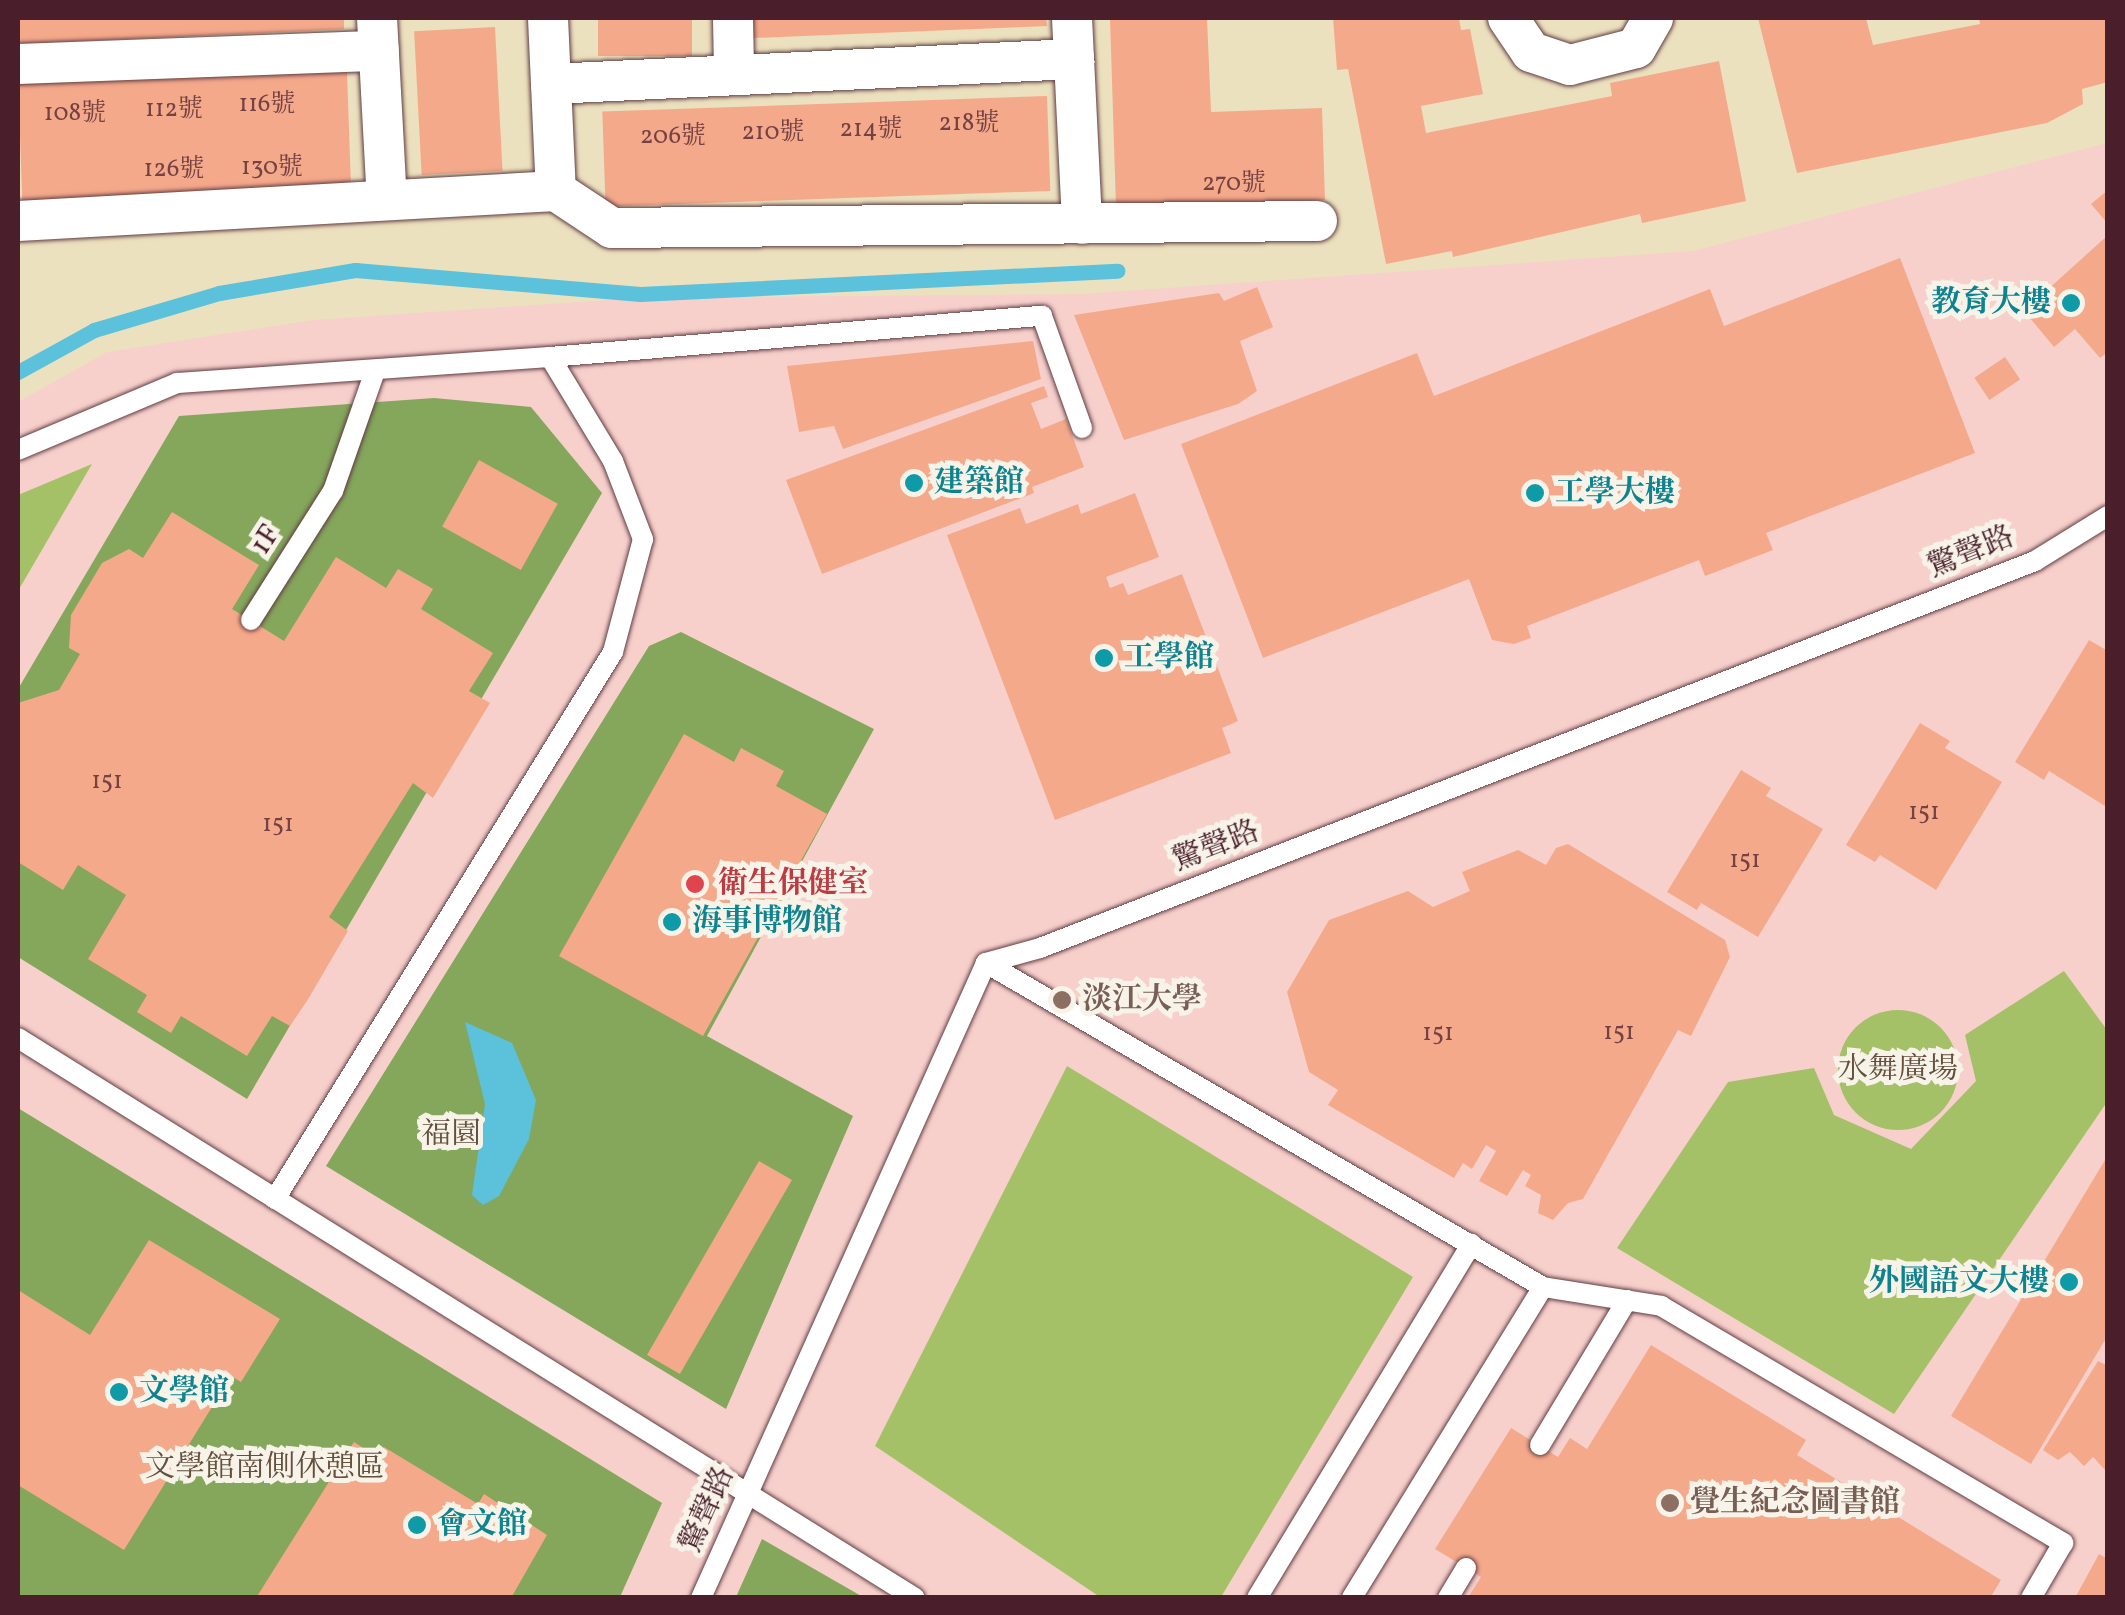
<!DOCTYPE html>
<html>
<head>
<meta charset="utf-8">
<style>
	body { margin:0 }
	#map { position:relative; width:2125px; height:1615px; overflow:hidden; background:#ece1bf; font-family:Vollkorn,"Noto Serif TC",serif }
	div>[style] { position:absolute }
	.built>* { inset:0; background:#f7d0cc }
	.green>* { inset:0; background:#a5c168 }
	.round { border-radius:50% }
	.forest>* { inset:0; background:#84a75c }
	.water>* { inset:0; background:#5cc1da }
	.stream>* { height:15px; margin:-7.5px; padding:0 7.5px; transform-origin:7.5px; border-radius:7.5px; background:#5cc1da }
	.building>* { inset:0; background:#f5a98b; transform-origin:0 0 }
	.roads { filter:drop-shadow(0 0 2px #623c41) drop-shadow(0 0 2px #623c41) }
	.lane>* { height:20px; margin:-10px; padding:0 10px; transform-origin:10px; border-radius:10px; background:#fff }
	.street>* { height:40px; margin:-20px; padding:0 20px; transform-origin:20px; border-radius:20px; background:#fff }
	.dots>* { width:28px; height:28px; translate:-50% -50%; box-sizing:border-box; border:5px solid #f7f3e8; border-radius:50% }
	span { translate:-50% -50%; white-space:nowrap; text-align:center; line-height:1.15; -webkit-text-stroke:10px #f7f3e8; paint-order:stroke }
	.number-label { font-size:25px; color:#754243 }
	.number-label span { -webkit-text-stroke-width:0 }
	.culture-label { font-size:30px; color:#0d838f; font-weight:700 }
	.right { translate:-100% -50%; text-align:right }
	.left { translate:0 -50%; text-align:left }
	.street-label { font-size:30px; color:#4a1f2b }
	.health-label { font-size:30px; color:#be3a42; font-weight:700 }
	.education-label { font-size:30px; color:#785e54; font-weight:700 }
	.park-label { font-size:30px; color:#65503d }
	.frame { position:absolute; inset:0; border:20px solid #4a1f2b; pointer-events:none }
</style>
</head>
<body>
<div id="map">
	<div class="built">
		<i style="clip-path:polygon(2107px 143px,2107px 1597px,18px 1597px,18px 402px,107px 352px,313px 320px,636px 298px,1081px 294px,1693px 251px)"></i>
	</div>
	<div class="green">
		<i style="clip-path:polygon(92px 464px,18px 591px,18px 495px)"></i>
		<i style="clip-path:polygon(2064px 971px,2107px 1030px,2107px 1102px,1894px 1414px,1617px 1248px,1728px 1082px,1814px 1068px,1834px 1115px,1911px 1149px,1976px 1081px,1965px 1035px)"></i>
		<i class="round" style="left:1838px;top:1010px;width:120px;height:120px"></i>
		<i style="clip-path:polygon(1067px 1066px,1413px 1277px,1221px 1597px,1100px 1597px,875px 1446px)"></i>
	</div>
	<div class="forest">
		<i style="clip-path:polygon(434px 398px,531px 407px,602px 493px,247px 1099px,18px 957px,18px 689px,179px 416px)"></i>
		<i style="clip-path:polygon(681px 632px,874px 729px,707px 1036px,853px 1116px,726px 1409px,326px 1166px,649px 646px)"></i>
		<i style="clip-path:polygon(18px 1108px,662px 1503px,620px 1597px,18px 1597px)"></i>
		<i style="clip-path:polygon(762px 1539px,863px 1597px,736px 1597px)"></i>
	</div>
	<div class="water">
		<i style="clip-path:polygon(465px 1022px,512px 1043px,536px 1100px,529px 1139px,499px 1196px,483px 1205px,472px 1195px,485px 1104px)"></i>
	</div>
	<div class="stream">
		<i style="left:18px;top:372px;width:87px;rotate:-28.9deg"></i>
		<i style="left:94px;top:330px;width:130px;rotate:-16.5deg"></i>
		<i style="left:219px;top:293px;width:138px;rotate:-9.6deg"></i>
		<i style="left:355px;top:270px;width:286px;rotate:4.8deg"></i>
		<i style="left:640px;top:294px;width:478px;rotate:-2.8deg"></i>
	</div>
	<div class="building">
		<i style="clip-path:polygon(18px 18px,344px 18px,344px 29px,18px 44px)"></i>
		<i style="left:598px;top:18px;width:94px;height:38px"></i>
		<i style="clip-path:polygon(752px 18px,1046px 18px,1047px 26px,753px 38px)"></i>
		<i style="clip-path:polygon(1110px 18px,1207px 18px,1211px 112px,1322px 108px,1325px 200px,1116px 208px)"></i>
		<i style="clip-path:polygon(1333px 18px,1459px 18px,1461px 30px,1470px 29px,1483px 94px,1421px 106px,1426px 133px,1612px 96px,1610px 83px,1719px 61px,1746px 201px,1642px 223px,1640px 214px,1453px 257px,1452px 251px,1386px 264px,1348px 69px,1337px 70px)"></i>
		<i style="clip-path:polygon(1758px 18px,1866px 18px,1873px 45px,1980px 24px,1979px 18px,2107px 18px,2108px 82px,2082px 89px,2083px 104px,2047px 123px,1797px 173px)"></i>
		<i style="left:495px;top:27px;width:144px;height:81px;rotate:87deg"></i>
		<i style="left:347px;top:72px;width:119px;height:329px;rotate:88deg"></i>
		<i style="left:1047px;top:96px;width:95px;height:445px;rotate:88deg"></i>
		<i style="clip-path:polygon(2108px 190px,2108px 224px,2091px 204px)"></i>
		<i style="clip-path:polygon(2108px 235px,2108px 352px,2100px 358px,2075px 329px,2054px 347px,2024px 311px)"></i>
		<i style="clip-path:polygon(1900px 258px,1975px 453px,1766px 533px,1773px 550px,1705px 576px,1699px 560px,1527px 626px,1531px 638px,1514px 644px,1492px 640px,1469px 579px,1263px 658px,1181px 444px,1417px 353px,1434px 396px,1710px 289px,1724px 326px)"></i>
		<i style="clip-path:polygon(1257px 287px,1273px 327px,1240px 341px,1257px 391px,1238px 404px,1124px 440px,1074px 315px,1219px 293px,1224px 301px)"></i>
		<i style="clip-path:polygon(1033px 341px,1041px 379px,843px 449px,834px 426px,799px 432px,787px 366px)"></i>
		<i style="left:2005px;top:357px;width:27px;height:37px;rotate:56deg"></i>
		<i style="clip-path:polygon(1044px 386px,1048px 397px,1031px 403px,1041px 429px,1066px 419px,1084px 467px,1032px 487px,1034px 493px,822px 574px,786px 480px)"></i>
		<i style="left:479px;top:460px;width:90px;height:76px;rotate:29deg"></i>
		<i style="clip-path:polygon(1135px 493px,1159px 557px,1106px 577px,1110px 588px,1123px 583px,1128px 595px,1182px 574px,1238px 721px,1222px 728px,1231px 753px,1055px 820px,947px 535px,1020px 508px,1026px 524px,1078px 504px,1081px 514px)"></i>
		<i style="clip-path:polygon(172px 512px,259px 565px,232px 609px,284px 641px,336px 557px,386px 588px,398px 569px,433px 589px,421px 609px,493px 653px,469px 691px,490px 703px,433px 798px,413px 783px,329px 917px,348px 931px,307px 1001px,290px 1026px,272px 1016px,247px 1056px,181px 1016px,171px 1033px,137px 1012px,147px 995px,88px 959px,126px 895px,78px 865px,63px 890px,18px 862px,18px 703px,59px 690px,80px 654px,69px 648px,71px 615px,102px 563px,129px 549px,143px 558px)"></i>
		<i style="clip-path:polygon(2089px 640px,2108px 651px,2105px 806px,2049px 771px,2044px 780px,2015px 762px)"></i>
		<i style="clip-path:polygon(1920px 723px,1950px 741px,1945px 748px,2002px 782px,1936px 890px,1880px 855px,1875px 862px,1846px 845px)"></i>
		<i style="clip-path:polygon(684px 734px,734px 762px,741px 748px,784px 771px,776px 786px,827px 814px,703px 1036px,559px 956px)"></i>
		<i style="clip-path:polygon(1741px 770px,1771px 788px,1766px 796px,1823px 829px,1758px 937px,1701px 903px,1697px 910px,1667px 892px)"></i>
		<i style="clip-path:polygon(1568px 844px,1725px 940px,1730px 957px,1691px 1036px,1678px 1030px,1583px 1199px,1568px 1203px,1553px 1220px,1538px 1213px,1541px 1195px,1525px 1186px,1531px 1175px,1523px 1170px,1507px 1196px,1479px 1181px,1496px 1151px,1486px 1145px,1472px 1169px,1463px 1163px,1454px 1178px,1328px 1105px,1338px 1090px,1309px 1072px,1287px 992px,1329px 920px,1408px 891px,1433px 907px,1470px 891px,1462px 872px,1518px 850px,1546px 865px,1556px 848px)"></i>
		<i style="clip-path:polygon(2108px 1155px,2108px 1335px,2031px 1464px,1951px 1416px)"></i>
		<i style="left:759px;top:1161px;width:38px;height:224px;rotate:30deg"></i>
		<i style="clip-path:polygon(149px 1240px,280px 1319px,241px 1382px,231px 1376px,124px 1550px,18px 1485px,18px 1290px,90px 1335px)"></i>
		<i style="clip-path:polygon(1651px 1345px,1806px 1440px,1797px 1455px,2001px 1580px,1990px 1598px,1469px 1596px,1481px 1577px,1435px 1549px,1511px 1428px,1558px 1457px,1570px 1438px,1587px 1449px)"></i>
		<i style="clip-path:polygon(2098px 1361px,2108px 1366px,2105px 1470px,2093px 1457px,2084px 1466px,2070px 1452px,2058px 1460px,2043px 1450px)"></i>
		<i style="clip-path:polygon(354px 1442px,377px 1457px,384px 1447px,478px 1504px,484px 1494px,547px 1535px,511px 1598px,256px 1598px)"></i>
		<i style="clip-path:polygon(2099px 1554px,2108px 1559px,2108px 1598px,2075px 1598px)"></i>
	</div>
	<div class="roads">
		<div class="lane">
			<i style="left:550px;top:357px;width:494px;rotate:-4.8deg"></i>
			<i style="left:1042px;top:316px;width:119px;rotate:70.3deg"></i>
			<i style="left:18px;top:450px;width:173px;rotate:-22.8deg"></i>
			<i style="left:177px;top:383px;width:374px;rotate:-4deg"></i>
			<i style="left:550px;top:357px;width:122px;rotate:58.8deg"></i>
			<i style="left:613px;top:461px;width:84px;rotate:69deg"></i>
			<i style="left:643px;top:539px;width:117px;rotate:104.9deg"></i>
			<i style="left:613px;top:652px;width:643px;rotate:121.71deg"></i>
			<i style="left:251px;top:620px;width:153px;rotate:-57.6deg"></i>
			<i style="left:333px;top:491px;width:127px;rotate:-70.7deg"></i>
			<i style="left:986px;top:963px;width:644px;rotate:30.19deg"></i>
			<i style="left:1543px;top:1287px;width:365px;rotate:121.6deg"></i>
			<i style="left:18px;top:1038px;width:1057px;rotate:31.98deg"></i>
			<i style="left:1543px;top:1287px;width:120px;rotate:9.1deg"></i>
			<i style="left:1661px;top:1306px;width:467px;rotate:30.5deg"></i>
			<i style="left:2063px;top:1543px;width:64px;rotate:120.2deg"></i>
			<i style="left:1540px;top:1445px;width:169px;rotate:-59deg"></i>
			<i style="left:701px;top:1598px;width:696px;rotate:-65.83deg"></i>
			<i style="left:986px;top:963px;width:56px;rotate:-15.5deg"></i>
			<i style="left:1040px;top:948px;width:1068px;rotate:-21.25deg"></i>
			<i style="left:2035px;top:561px;width:86px;rotate:-31.7deg"></i>
			<i style="left:1257px;top:1598px;width:414px;rotate:-58.8deg"></i>
			<i style="left:1448px;top:1598px;width:35px;rotate:-59deg"></i>
		</div>
		<div class="street">
			<i style="left:377px;top:18px;width:182px;rotate:86.9deg"></i>
			<i style="left:548px;top:18px;width:173px;rotate:87.4deg"></i>
			<i style="left:733px;top:18px;width:53px;rotate:88.9deg"></i>
			<i style="left:1072px;top:18px;width:206px;rotate:87.2deg"></i>
			<i style="left:1508px;top:18px;width:41px;rotate:55.9deg"></i>
			<i style="left:1531px;top:52px;width:41px;rotate:18.4deg"></i>
			<i style="left:1570px;top:65px;width:68px;rotate:-14.4deg"></i>
			<i style="left:1636px;top:48px;width:34px;rotate:-60deg"></i>
			<i style="left:18px;top:64px;width:361px;rotate:-2.1deg"></i>
			<i style="left:551px;top:84px;width:524px;rotate:-2.74deg"></i>
			<i style="left:18px;top:221px;width:539px;rotate:-3.19deg"></i>
			<i style="left:556px;top:191px;width:67px;rotate:33.5deg"></i>
			<i style="left:612px;top:228px;width:705px;rotate:-0.57deg"></i>
		</div>
	</div>
	<div class="dots">
		<i style="left:2071px;top:303px;background:#0f9aa8"></i>
		<i style="left:914px;top:483px;background:#0f9aa8"></i>
		<i style="left:1535px;top:493px;background:#0f9aa8"></i>
		<i style="left:1104px;top:658px;background:#0f9aa8"></i>
		<i style="left:695px;top:884px;background:#e0444e"></i>
		<i style="left:672px;top:922px;background:#0f9aa8"></i>
		<i style="left:1062px;top:1000px;background:#8d6e63"></i>
		<i style="left:2069px;top:1282px;background:#0f9aa8"></i>
		<i style="left:119px;top:1392px;background:#0f9aa8"></i>
		<i style="left:1670px;top:1503px;background:#8d6e63"></i>
		<i style="left:417px;top:1525px;background:#0f9aa8"></i>
	</div>
	<div class="number-label">
		<span style="left:267px;top:105px">116號</span>
		<span style="left:174px;top:110px">112號</span>
		<span style="left:75px;top:114px">108號</span>
		<span style="left:969px;top:124px">218號</span>
		<span style="left:871px;top:130px">214號</span>
		<span style="left:773px;top:133px">210號</span>
		<span style="left:673px;top:137px">206號</span>
		<span style="left:272px;top:168px">130號</span>
		<span style="left:174px;top:170px">126號</span>
		<span style="left:1234px;top:184px">270號</span>
		<span style="left:107px;top:782px">151</span>
		<span style="left:1924px;top:813px">151</span>
		<span style="left:278px;top:825px">151</span>
		<span style="left:1745px;top:861px">151</span>
		<span style="left:1619px;top:1033px">151</span>
		<span style="left:1438px;top:1034px">151</span>
	</div>
	<div class="culture-label">
		<span class="right" style="left:2051px;top:303px">教育大樓</span>
		<span class="left" style="left:934px;top:483px">建築館</span>
		<span class="left" style="left:1555px;top:493px">工學大樓</span>
		<span class="left" style="left:1124px;top:658px">工學館</span>
		<span class="left" style="left:692px;top:922px">海事博物館</span>
		<span class="right" style="left:2049px;top:1282px">外國語文大樓</span>
		<span class="left" style="left:139px;top:1392px">文學館</span>
		<span class="left" style="left:437px;top:1525px">會文館</span>
	</div>
	<div class="street-label">
		<span style="left:266px;top:540px;rotate:-57deg">1F</span>
		<span style="left:1971px;top:553px;rotate:-22deg">驚聲路</span>
		<span style="left:1216px;top:847px;rotate:-21deg">驚聲路</span>
		<span style="left:708px;top:1510px;rotate:-66deg">驚聲路</span>
	</div>
	<div class="health-label">
		<span class="left" style="left:718px;top:884px">衛生保健室</span>
	</div>
	<div class="education-label">
		<span class="left" style="left:1082px;top:1000px">淡江大學</span>
		<span class="left" style="left:1690px;top:1503px">覺生紀念圖書館</span>
	</div>
	<div class="park-label">
		<span style="left:1898px;top:1070px">水舞廣場</span>
		<span style="left:451px;top:1135px">福園</span>
		<span style="left:265px;top:1468px">文學館南側休憩區</span>
	</div>
	<div class="frame"></div>
</div>
</body>
</html>
